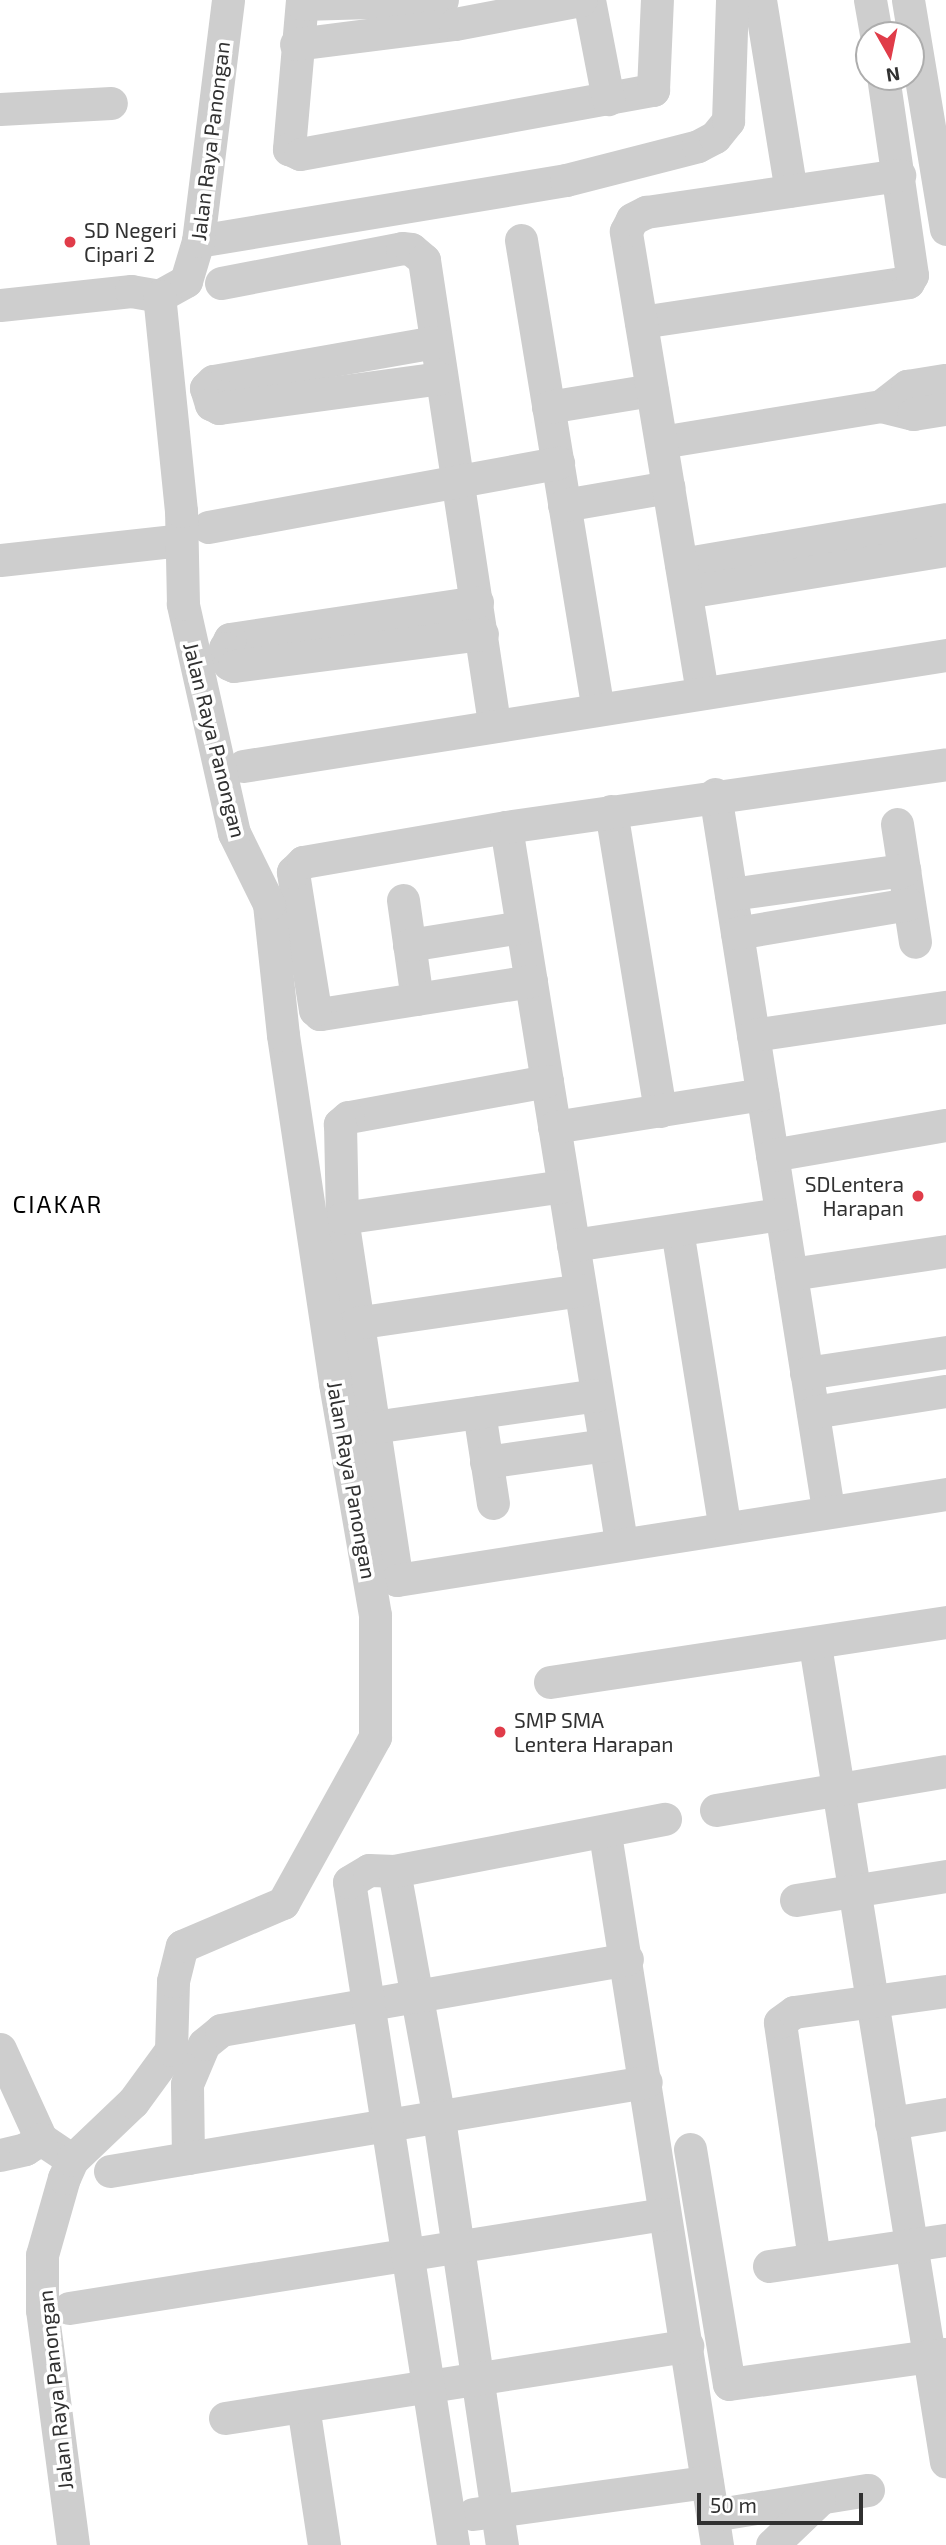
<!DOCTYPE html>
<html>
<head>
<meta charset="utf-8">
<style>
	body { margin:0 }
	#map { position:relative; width:946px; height:2545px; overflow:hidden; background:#fff; font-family:"Exo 2",sans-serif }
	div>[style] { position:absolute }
	.minor>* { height:33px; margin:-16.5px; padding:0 16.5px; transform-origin:16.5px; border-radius:16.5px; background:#cecece }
	.dots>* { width:19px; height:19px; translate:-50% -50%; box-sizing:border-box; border:4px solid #fff; border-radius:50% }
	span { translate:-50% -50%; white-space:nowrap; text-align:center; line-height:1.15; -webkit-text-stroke:7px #fff; paint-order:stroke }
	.street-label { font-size:21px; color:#313131 }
	.poi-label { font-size:21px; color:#313131 }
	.left { translate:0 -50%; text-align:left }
	.right { translate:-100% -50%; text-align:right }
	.quarter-label { font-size:24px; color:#000; letter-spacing:2px }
	.north { position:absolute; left:855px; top:21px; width:70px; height:70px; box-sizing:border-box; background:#fff; border:2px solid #adadad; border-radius:50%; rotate:171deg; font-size:19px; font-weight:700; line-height:28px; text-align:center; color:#313131 }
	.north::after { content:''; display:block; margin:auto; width:24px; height:32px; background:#e03c49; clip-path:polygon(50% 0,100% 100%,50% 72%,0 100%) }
	.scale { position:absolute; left:697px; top:2493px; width:166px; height:32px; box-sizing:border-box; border:4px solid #313131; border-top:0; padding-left:9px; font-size:21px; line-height:24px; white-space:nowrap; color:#313131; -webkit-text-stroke:5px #fff; paint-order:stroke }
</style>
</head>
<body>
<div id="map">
	<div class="minor">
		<i style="left:302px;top:0;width:150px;rotate:95deg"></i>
		<i style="left:289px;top:149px;width:12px;rotate:24deg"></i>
		<i style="left:300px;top:154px;width:359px;rotate:-10.3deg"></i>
		<i style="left:653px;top:90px;width:90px;rotate:-87.5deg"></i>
		<i style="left:589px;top:0;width:101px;rotate:79.1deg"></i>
		<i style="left:760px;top:0;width:193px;rotate:80.8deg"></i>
		<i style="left:870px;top:0;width:36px;rotate:80deg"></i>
		<i style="left:908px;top:0;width:232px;rotate:80.6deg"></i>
		<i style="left:302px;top:4px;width:140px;rotate:-1.6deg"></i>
		<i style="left:296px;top:44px;width:160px;rotate:-7.2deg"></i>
		<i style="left:455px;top:24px;width:128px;rotate:-10.8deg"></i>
		<i style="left:0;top:109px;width:111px;rotate:-3.1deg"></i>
		<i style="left:521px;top:240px;width:475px;rotate:80.7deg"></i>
		<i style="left:198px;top:241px;width:373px;rotate:-9.4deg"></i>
		<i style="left:566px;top:180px;width:136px;rotate:-14.4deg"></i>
		<i style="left:698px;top:146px;width:19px;rotate:-28deg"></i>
		<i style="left:715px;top:137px;width:21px;rotate:-51deg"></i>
		<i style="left:728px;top:121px;width:121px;rotate:-88.1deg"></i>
		<i style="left:221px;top:283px;width:184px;rotate:-10.9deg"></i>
		<i style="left:402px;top:248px;width:9px;rotate:6deg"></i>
		<i style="left:411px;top:249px;width:17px;rotate:40deg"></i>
		<i style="left:424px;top:260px;width:470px;rotate:81.4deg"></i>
		<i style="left:0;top:305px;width:132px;rotate:-6.1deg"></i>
		<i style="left:131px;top:291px;width:28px;rotate:10deg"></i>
		<i style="left:159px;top:296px;width:31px;rotate:-29deg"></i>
		<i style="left:186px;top:281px;width:42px;rotate:-73.3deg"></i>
		<i style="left:198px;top:241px;width:243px;rotate:-82.9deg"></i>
		<i style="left:641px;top:322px;width:270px;rotate:-8.5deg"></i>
		<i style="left:908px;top:282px;width:8px;rotate:-60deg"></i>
		<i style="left:912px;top:275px;width:200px;rotate:-98.3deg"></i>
		<i style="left:435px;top:342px;width:225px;rotate:170deg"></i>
		<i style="left:213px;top:381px;width:10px;rotate:135deg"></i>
		<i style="left:206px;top:388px;width:17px;rotate:73deg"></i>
		<i style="left:211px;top:404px;width:9px;rotate:27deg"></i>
		<i style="left:219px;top:408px;width:223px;rotate:-7.7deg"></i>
		<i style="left:881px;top:406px;width:33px;rotate:-38deg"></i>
		<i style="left:907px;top:386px;width:39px;rotate:-9deg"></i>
		<i style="left:548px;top:407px;width:105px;rotate:-9.3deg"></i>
		<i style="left:661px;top:442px;width:223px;rotate:-9.3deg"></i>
		<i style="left:881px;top:406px;width:33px;rotate:14deg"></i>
		<i style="left:913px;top:414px;width:33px;rotate:-9deg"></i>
		<i style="left:564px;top:505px;width:106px;rotate:-9.8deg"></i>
		<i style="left:208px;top:527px;width:356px;rotate:-10.4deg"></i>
		<i style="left:0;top:560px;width:182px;rotate:-6.3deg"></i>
		<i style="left:681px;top:564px;width:269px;rotate:-9.6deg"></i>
		<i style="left:686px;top:592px;width:263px;rotate:-9.2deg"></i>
		<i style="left:477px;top:602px;width:250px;rotate:171.5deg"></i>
		<i style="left:230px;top:639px;width:10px;rotate:119deg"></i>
		<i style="left:225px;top:648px;width:16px;rotate:76deg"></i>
		<i style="left:229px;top:664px;width:5px;rotate:22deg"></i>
		<i style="left:234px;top:666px;width:250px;rotate:-7.4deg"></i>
		<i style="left:702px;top:692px;width:467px;rotate:-99.4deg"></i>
		<i style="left:626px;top:231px;width:13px;rotate:-63deg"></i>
		<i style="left:632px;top:219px;width:16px;rotate:-27deg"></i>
		<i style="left:646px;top:212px;width:256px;rotate:-8.3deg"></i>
		<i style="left:243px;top:766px;width:712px;rotate:-8.97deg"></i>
		<i style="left:715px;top:794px;width:724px;rotate:81.02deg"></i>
		<i style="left:611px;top:811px;width:304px;rotate:80.7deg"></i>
		<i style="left:897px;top:824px;width:119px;rotate:81.3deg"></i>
		<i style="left:506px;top:827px;width:724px;rotate:80.86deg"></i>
		<i style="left:731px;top:894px;width:175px;rotate:-7.9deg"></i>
		<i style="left:403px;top:900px;width:100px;rotate:82deg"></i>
		<i style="left:737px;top:933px;width:174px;rotate:-9.6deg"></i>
		<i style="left:409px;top:945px;width:114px;rotate:-9.1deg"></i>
		<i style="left:531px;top:981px;width:214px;rotate:171.1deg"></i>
		<i style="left:320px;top:1014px;width:6px;rotate:-141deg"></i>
		<i style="left:315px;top:1010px;width:140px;rotate:-99.1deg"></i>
		<i style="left:293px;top:872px;width:14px;rotate:-45deg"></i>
		<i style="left:303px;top:862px;width:206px;rotate:-9.8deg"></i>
		<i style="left:506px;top:827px;width:444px;rotate:-8.1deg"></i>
		<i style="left:753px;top:1035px;width:195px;rotate:-8.3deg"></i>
		<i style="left:547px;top:1081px;width:202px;rotate:169.7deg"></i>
		<i style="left:348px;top:1117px;width:11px;rotate:139deg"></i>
		<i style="left:340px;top:1124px;width:94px;rotate:88.8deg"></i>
		<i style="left:342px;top:1218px;width:366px;rotate:81.4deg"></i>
		<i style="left:397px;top:1580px;width:556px;rotate:-8.9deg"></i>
		<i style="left:554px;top:1127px;width:211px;rotate:-9deg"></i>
		<i style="left:772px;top:1155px;width:177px;rotate:-9.8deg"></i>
		<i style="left:342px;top:1218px;width:223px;rotate:-8.2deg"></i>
		<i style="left:677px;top:1230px;width:299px;rotate:80.9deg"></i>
		<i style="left:573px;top:1245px;width:210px;rotate:-8.5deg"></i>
		<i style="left:791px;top:1274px;width:157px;rotate:-8.4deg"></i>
		<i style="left:355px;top:1323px;width:227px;rotate:-8.3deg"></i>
		<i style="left:806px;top:1373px;width:142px;rotate:-8.5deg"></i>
		<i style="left:479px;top:1412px;width:92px;rotate:81.3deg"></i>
		<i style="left:813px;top:1412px;width:135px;rotate:-9deg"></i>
		<i style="left:373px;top:1427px;width:226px;rotate:-8.1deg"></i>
		<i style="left:486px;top:1462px;width:120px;rotate:-8.1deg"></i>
		<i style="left:815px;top:1645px;width:827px;rotate:80.89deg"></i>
		<i style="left:550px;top:1682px;width:401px;rotate:-8.6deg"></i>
		<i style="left:716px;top:1810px;width:233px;rotate:-9.6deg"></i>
		<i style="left:605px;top:1834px;width:720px;rotate:81.05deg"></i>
		<i style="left:394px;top:1871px;width:252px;rotate:79.7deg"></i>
		<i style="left:439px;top:2119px;width:431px;rotate:81.6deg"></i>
		<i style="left:796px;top:1900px;width:152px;rotate:-9.1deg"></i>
		<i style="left:0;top:2049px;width:99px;rotate:65.5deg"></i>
		<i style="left:41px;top:2139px;width:37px;rotate:34deg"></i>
		<i style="left:891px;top:2123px;width:56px;rotate:-9.3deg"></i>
		<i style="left:690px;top:2149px;width:238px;rotate:80.6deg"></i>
		<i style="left:729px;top:2384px;width:219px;rotate:-7.9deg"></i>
		<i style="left:0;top:2155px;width:26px;rotate:-13deg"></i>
		<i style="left:25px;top:2149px;width:19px;rotate:-32deg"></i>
		<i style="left:188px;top:2158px;width:74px;rotate:-90.8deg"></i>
		<i style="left:187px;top:2084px;width:43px;rotate:-67deg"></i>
		<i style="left:204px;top:2044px;width:22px;rotate:-39deg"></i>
		<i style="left:221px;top:2030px;width:412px;rotate:-9.9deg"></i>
		<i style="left:110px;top:2171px;width:543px;rotate:-9.43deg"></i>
		<i style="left:814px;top:2259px;width:239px;rotate:-98.2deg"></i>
		<i style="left:780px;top:2022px;width:17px;rotate:-36deg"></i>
		<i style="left:794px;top:2012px;width:153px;rotate:-7.9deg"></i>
		<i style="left:769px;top:2266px;width:179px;rotate:-8.4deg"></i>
		<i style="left:69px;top:2308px;width:602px;rotate:-8.98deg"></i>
		<i style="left:303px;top:2406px;width:141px;rotate:81.4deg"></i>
		<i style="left:225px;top:2418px;width:468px;rotate:-8.9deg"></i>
		<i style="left:473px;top:2514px;width:236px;rotate:-7.8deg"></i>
		<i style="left:713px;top:2515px;width:157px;rotate:-9.2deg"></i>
		<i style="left:73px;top:2545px;width:237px;rotate:-97.5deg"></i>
		<i style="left:42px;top:2310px;width:55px;rotate:-90deg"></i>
		<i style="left:42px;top:2255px;width:80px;rotate:-74.1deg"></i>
		<i style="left:64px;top:2178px;width:20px;rotate:-66deg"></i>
		<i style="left:72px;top:2160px;width:84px;rotate:-43.6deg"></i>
		<i style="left:133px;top:2102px;width:64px;rotate:-53.8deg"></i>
		<i style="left:171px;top:2050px;width:69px;rotate:-88.3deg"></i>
		<i style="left:173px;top:1981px;width:36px;rotate:-76deg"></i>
		<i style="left:182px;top:1946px;width:110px;rotate:-23.1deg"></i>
		<i style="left:283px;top:1903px;width:190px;rotate:-61deg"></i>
		<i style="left:375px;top:1737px;width:122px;rotate:-90deg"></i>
		<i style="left:375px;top:1615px;width:235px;rotate:-99.8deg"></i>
		<i style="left:335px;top:1383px;width:352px;rotate:-98.5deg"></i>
		<i style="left:283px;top:1035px;width:132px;rotate:-96.1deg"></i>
		<i style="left:269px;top:904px;width:79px;rotate:-116.2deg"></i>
		<i style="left:234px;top:833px;width:235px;rotate:-102.6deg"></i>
		<i style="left:183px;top:604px;width:93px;rotate:-91.2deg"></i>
		<i style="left:181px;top:511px;width:216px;rotate:-95.8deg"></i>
		<i style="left:453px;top:2545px;width:671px;rotate:-98.91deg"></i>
		<i style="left:349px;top:1882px;width:23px;rotate:-31deg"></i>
		<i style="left:369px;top:1870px;width:25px;rotate:2deg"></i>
		<i style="left:394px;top:1871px;width:276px;rotate:-10.9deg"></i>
		<i style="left:772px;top:2545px;width:65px;rotate:-43.8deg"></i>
	</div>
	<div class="dots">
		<i style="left:70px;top:242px;background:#e03c49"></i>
		<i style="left:918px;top:1196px;background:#e03c49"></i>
		<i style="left:500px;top:1732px;background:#e03c49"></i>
	</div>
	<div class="street-label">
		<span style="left:210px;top:141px;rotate:-83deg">Jalan Raya Panongan</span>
		<span style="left:215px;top:740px;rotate:76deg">Jalan Raya Panongan</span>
		<span style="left:352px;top:1480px;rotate:80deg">Jalan Raya Panongan</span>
		<span style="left:55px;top:2390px;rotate:-96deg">Jalan Raya Panongan</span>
	</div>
	<div class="poi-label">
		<span class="left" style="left:84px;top:242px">SD Negeri<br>Cipari 2</span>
		<span class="right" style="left:904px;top:1196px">SDLentera<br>Harapan</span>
		<span class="left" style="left:514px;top:1732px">SMP SMA<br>Lentera Harapan</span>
	</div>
	<div class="quarter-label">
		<span style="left:58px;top:1204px">CIAKAR</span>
	</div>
	<div class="north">N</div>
	<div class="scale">50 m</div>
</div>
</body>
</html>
